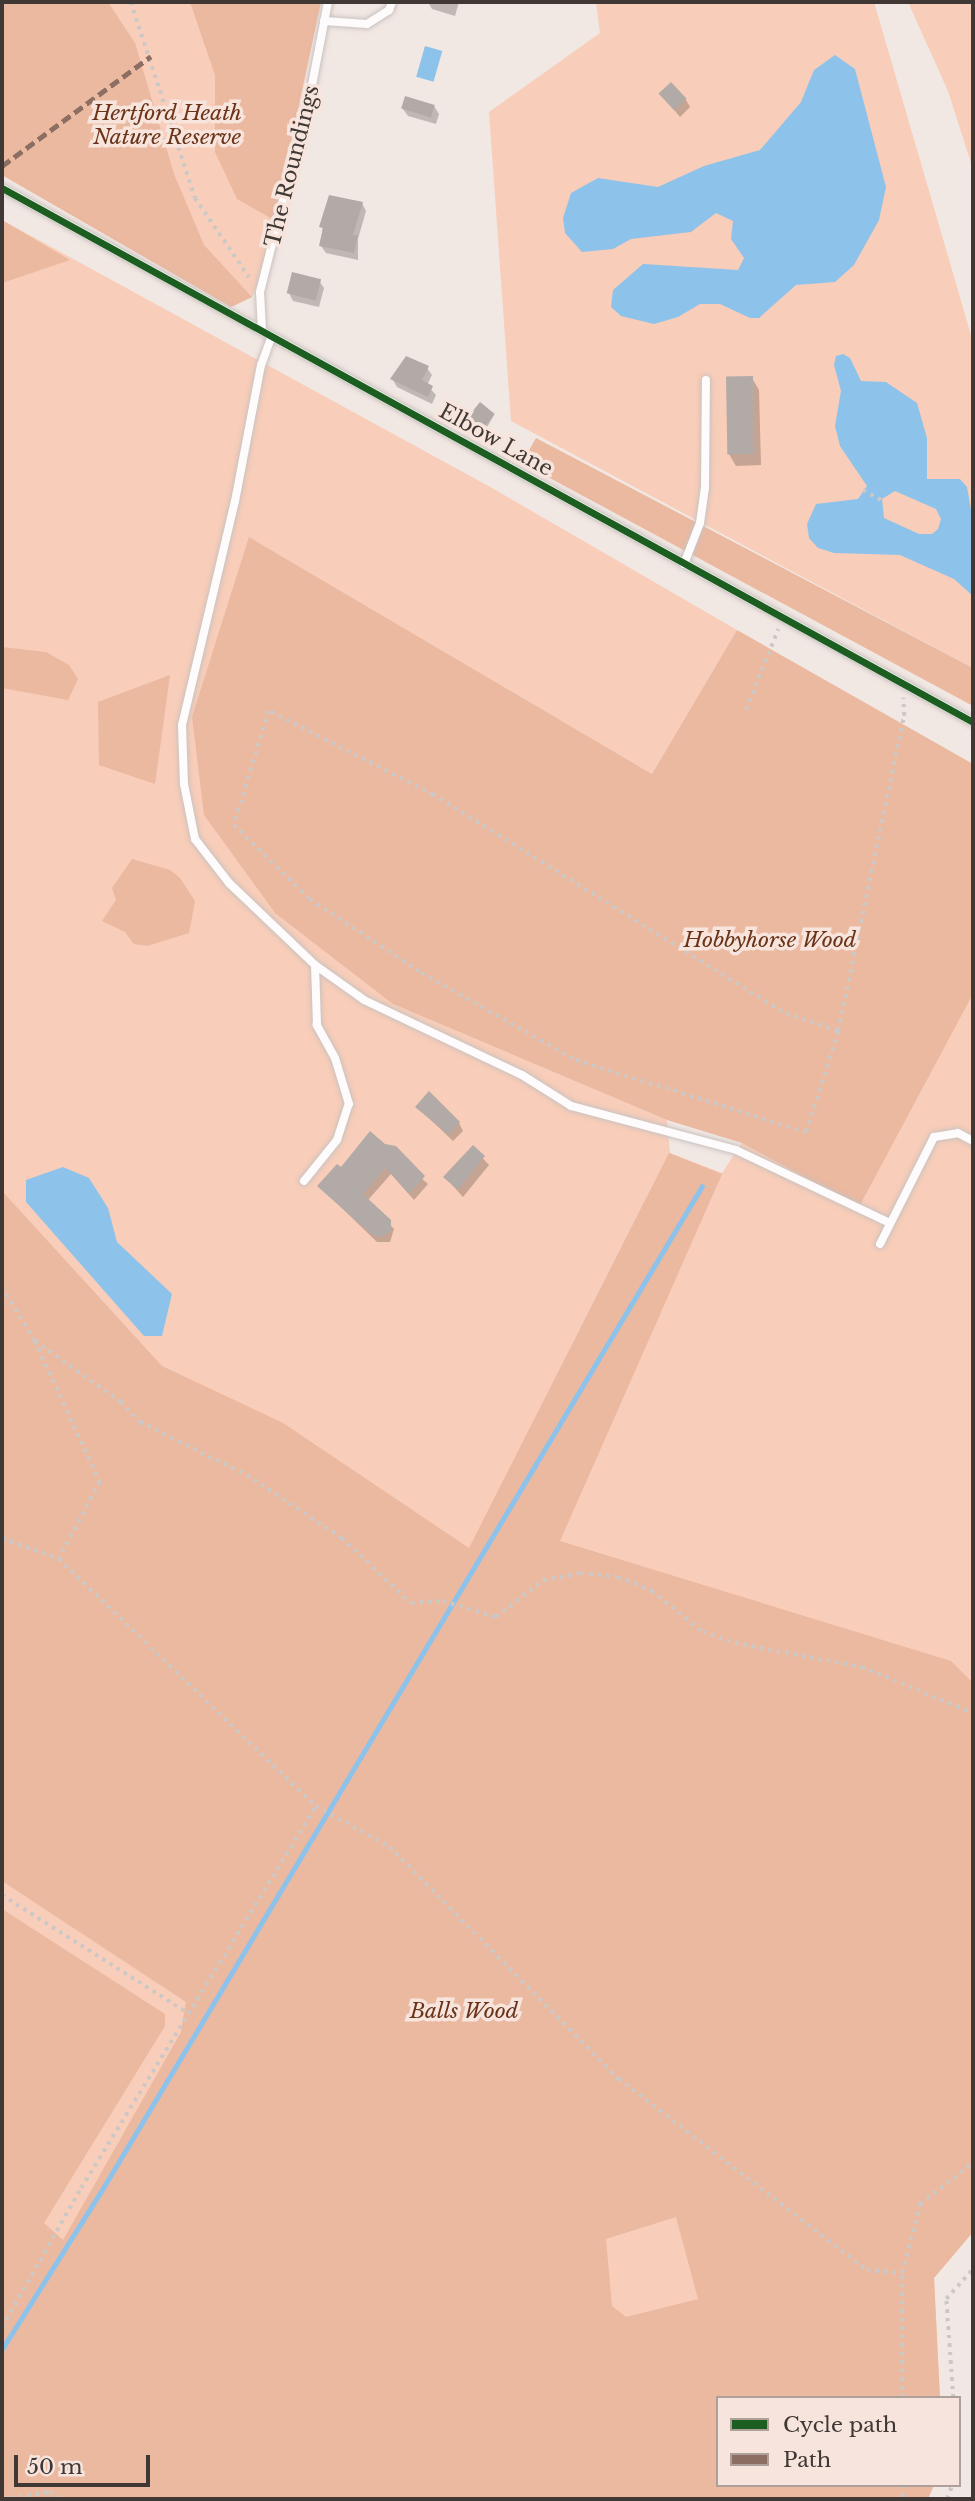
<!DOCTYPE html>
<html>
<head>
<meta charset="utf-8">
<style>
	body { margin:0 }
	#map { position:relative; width:975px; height:2501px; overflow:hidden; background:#f1e7e3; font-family:"Libre Baskerville",serif }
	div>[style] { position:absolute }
	.green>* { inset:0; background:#f8cdb9 }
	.forest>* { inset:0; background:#ebb8a0 }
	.water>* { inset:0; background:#8dc3eb; transform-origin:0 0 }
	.shadow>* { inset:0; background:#0003 }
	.stream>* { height:5px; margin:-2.5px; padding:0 2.5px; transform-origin:2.5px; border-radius:2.5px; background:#8dc3eb }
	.building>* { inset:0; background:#b2aaa6; transform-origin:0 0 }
	.path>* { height:3.5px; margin-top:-1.75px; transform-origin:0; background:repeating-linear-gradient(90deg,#ccc8c6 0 3.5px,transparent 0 8.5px) }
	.roads { filter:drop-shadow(0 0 2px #cac2bf) drop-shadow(0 0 2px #cac2bf) }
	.lane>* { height:8px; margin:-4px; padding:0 4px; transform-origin:4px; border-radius:4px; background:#fdfbfb }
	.quiet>* { height:5px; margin-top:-2.5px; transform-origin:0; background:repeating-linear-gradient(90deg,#8d6e63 0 10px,transparent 0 15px) }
	.cycleway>* { height:7px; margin:-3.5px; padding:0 3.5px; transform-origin:3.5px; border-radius:3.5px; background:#1b5e20 }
	span { translate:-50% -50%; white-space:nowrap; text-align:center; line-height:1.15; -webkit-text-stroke:7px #f7e5dd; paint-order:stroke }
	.park-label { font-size:21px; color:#6b3419; font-style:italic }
	.street-label { font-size:21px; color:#3f3835 }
	.frame { position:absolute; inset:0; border:4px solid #3f3835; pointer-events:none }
	.legend { position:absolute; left:716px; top:2396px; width:245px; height:91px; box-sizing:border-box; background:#f7e5dd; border:2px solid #ada09a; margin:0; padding:9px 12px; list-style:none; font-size:21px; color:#3f3835 }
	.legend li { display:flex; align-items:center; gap:14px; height:35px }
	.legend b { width:35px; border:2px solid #ada09a }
	.scale { position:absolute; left:14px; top:2455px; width:136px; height:32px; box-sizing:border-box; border:4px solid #3f3835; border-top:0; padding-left:9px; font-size:21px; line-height:24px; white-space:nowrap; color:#3f3835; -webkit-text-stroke:5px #f7e5dd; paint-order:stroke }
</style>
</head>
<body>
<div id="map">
	<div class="green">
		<i style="clip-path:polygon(2px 2px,321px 2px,265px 267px,252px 297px,231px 307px,2px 175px)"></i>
		<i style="clip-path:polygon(596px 2px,874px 2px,973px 342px,973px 668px,511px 421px,489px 112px,600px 33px)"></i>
		<i style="clip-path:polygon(908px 2px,973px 2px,973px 169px,948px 91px)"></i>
		<i style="clip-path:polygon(2px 220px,492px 488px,737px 630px,652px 774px,249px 537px,393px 1004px,667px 1120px,670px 1153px,722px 1173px,742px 1143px,859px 1206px,973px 994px,973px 2232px,934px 2278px,940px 2398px,718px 2398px,718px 2485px,934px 2485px,928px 2499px,93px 2499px,2px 2473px)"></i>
	</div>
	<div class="forest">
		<i style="clip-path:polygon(2px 2px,108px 2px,135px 43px,174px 174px,204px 245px,252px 297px,231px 307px,2px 175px)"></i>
		<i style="clip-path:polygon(190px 2px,321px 2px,274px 220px,237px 199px,215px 152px,215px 75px)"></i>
		<i style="clip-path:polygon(2px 220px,70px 260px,2px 283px)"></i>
		<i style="clip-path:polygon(536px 438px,973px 668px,973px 706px,522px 463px)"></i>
		<i style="clip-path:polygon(249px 537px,652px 774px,737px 630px,973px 764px,973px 994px,859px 1207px,742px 1143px,667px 1120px,393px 1004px,275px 913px,204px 815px,192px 717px)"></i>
		<i style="clip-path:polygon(2px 647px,46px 652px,69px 665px,78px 679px,68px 700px,2px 688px)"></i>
		<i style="clip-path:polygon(170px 675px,155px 784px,99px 765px,98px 702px)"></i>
		<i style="clip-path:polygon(132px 859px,170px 870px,180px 878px,195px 901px,189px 933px,147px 946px,134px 944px,125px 932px,102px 921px,116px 900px,112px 888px)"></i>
		<i style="clip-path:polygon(evenodd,669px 1153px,722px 1174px,560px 1541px,951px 1661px,973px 1683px,973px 2232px,934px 2278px,940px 2398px,718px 2398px,718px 2485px,934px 2485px,928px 2499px,2px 2499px,2px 1909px,165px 2014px,165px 2026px,44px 2223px,63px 2240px,181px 2032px,186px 2002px,2px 1881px,2px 1191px,162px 1366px,283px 1423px,469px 1548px,669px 1153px,676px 2217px,698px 2299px,626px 2317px,612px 2306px,606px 2239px,676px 2217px)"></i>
	</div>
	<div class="water">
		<i style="left:425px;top:46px;width:18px;height:32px;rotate:16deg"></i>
		<i style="clip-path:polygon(835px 55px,855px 69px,886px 187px,879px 220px,854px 265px,835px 282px,796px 285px,759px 318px,750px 318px,720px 304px,700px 304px,678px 317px,654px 324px,621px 316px,611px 307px,613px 290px,643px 264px,738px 270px,744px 258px,731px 239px,733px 221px,716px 213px,691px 232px,631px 239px,613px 249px,582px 252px,565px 233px,563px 218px,571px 193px,598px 178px,658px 187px,704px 166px,760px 150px,801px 102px,814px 70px)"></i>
		<i style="clip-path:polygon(evenodd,843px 354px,850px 358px,861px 381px,886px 382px,917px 403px,927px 438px,927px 479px,960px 479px,967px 487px,973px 521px,973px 596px,954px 579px,900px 555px,834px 553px,818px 548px,809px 538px,807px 524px,816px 504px,858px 499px,867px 486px,840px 446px,835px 426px,841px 391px,834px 365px,836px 356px,843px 354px,895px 491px,936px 509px,941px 519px,938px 529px,932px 534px,919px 534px,884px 518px,882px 499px,895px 491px)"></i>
		<i style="clip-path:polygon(63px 1167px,89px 1178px,108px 1208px,117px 1242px,172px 1294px,162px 1336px,144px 1336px,26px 1202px,26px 1180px)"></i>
	</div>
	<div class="shadow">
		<i style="clip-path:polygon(428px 2px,459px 2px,455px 16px,432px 9px)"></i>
		<i style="clip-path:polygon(661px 94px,686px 100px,690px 107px,680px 117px)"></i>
		<i style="clip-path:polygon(434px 106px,439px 114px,436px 124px,408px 116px,403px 109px)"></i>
		<i style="clip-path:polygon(362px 203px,366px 211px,358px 239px,358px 260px,326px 253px,321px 246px,324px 212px)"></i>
		<i style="clip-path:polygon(319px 281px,324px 288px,319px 307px,293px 301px,289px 293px)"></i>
		<i style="clip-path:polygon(427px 368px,432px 375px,427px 385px,436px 395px,432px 404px,397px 387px,393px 380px)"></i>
		<i style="clip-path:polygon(752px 378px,759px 390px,761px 465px,736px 466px,729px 454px)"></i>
		<i style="clip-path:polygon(494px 415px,485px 431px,470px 417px)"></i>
		<i style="clip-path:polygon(417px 1107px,459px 1123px,463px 1131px,453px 1141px)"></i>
		<i style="clip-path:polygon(370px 1133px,428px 1184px,414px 1200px,391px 1174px,368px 1200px,394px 1229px,390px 1242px,377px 1242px,319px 1186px,342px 1170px)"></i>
		<i style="clip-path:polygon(473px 1148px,489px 1165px,463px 1197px,445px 1177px)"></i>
	</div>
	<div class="stream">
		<i style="left:2px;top:2349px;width:184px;rotate:-57.9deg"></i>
		<i style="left:100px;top:2193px;width:1173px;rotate:-59.13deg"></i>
	</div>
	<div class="building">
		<i style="left:671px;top:82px;width:23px;height:17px;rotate:47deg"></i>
		<i style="left:405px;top:96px;width:31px;height:13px;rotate:17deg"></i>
		<i style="clip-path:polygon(329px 195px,363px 202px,353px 235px,358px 235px,354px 253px,319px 246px,323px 228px,319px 227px)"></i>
		<i style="left:292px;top:272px;width:30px;height:22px;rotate:14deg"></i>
		<i style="clip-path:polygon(406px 356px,429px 366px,422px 380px,433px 386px,428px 397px,390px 379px)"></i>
		<i style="left:753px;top:376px;width:78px;height:27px;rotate:89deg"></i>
		<i style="left:480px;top:402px;width:19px;height:19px;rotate:39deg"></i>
		<i style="clip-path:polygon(429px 1091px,460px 1122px,449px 1135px,415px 1107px)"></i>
		<i style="clip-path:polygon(370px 1131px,385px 1144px,396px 1146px,425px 1176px,409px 1194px,386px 1168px,363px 1194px,391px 1220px,391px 1231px,382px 1237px,371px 1234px,317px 1186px,337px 1164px,341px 1167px)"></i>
		<i style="clip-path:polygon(473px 1145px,485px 1156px,458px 1190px,443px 1177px)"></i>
	</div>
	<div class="path">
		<i style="left:131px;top:2px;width:206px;rotate:71.9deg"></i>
		<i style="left:195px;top:198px;width:96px;rotate:55.6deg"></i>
		<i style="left:863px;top:490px;width:23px;rotate:29deg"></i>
		<i style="left:746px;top:710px;width:87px;rotate:-68.4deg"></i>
		<i style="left:838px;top:1031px;width:59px;rotate:-161.3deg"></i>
		<i style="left:782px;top:1012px;width:411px;rotate:-148.1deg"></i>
		<i style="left:433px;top:795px;width:184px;rotate:-152.9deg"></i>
		<i style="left:269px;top:711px;width:119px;rotate:107.1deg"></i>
		<i style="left:234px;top:825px;width:106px;rotate:44.2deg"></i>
		<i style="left:310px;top:899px;width:134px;rotate:33.5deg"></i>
		<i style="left:422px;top:973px;width:177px;rotate:29.5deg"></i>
		<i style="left:576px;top:1060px;width:241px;rotate:17.4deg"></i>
		<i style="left:806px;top:1132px;width:106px;rotate:-72.4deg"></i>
		<i style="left:838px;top:1031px;width:322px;rotate:-78.2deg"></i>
		<i style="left:904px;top:716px;width:18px;rotate:-93deg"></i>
		<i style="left:2px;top:1287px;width:63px;rotate:58.6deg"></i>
		<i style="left:35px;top:1341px;width:155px;rotate:65.3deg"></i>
		<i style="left:100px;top:1482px;width:87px;rotate:118deg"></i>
		<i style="left:35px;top:1341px;width:105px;rotate:35.3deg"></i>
		<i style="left:121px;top:1402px;width:28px;rotate:46deg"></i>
		<i style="left:140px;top:1422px;width:119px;rotate:26.4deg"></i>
		<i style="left:247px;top:1475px;width:114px;rotate:33.6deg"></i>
		<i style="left:342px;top:1538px;width:95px;rotate:43.3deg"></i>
		<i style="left:411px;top:1603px;width:32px;rotate:-4deg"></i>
		<i style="left:443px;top:1601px;width:55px;rotate:16.8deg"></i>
		<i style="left:496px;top:1617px;width:60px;rotate:-38.2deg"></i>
		<i style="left:543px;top:1580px;width:39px;rotate:-10deg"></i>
		<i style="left:581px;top:1573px;width:37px;rotate:6deg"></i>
		<i style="left:618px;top:1577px;width:37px;rotate:22deg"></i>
		<i style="left:652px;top:1591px;width:65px;rotate:38.8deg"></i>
		<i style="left:703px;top:1632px;width:34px;rotate:19deg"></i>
		<i style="left:735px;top:1643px;width:129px;rotate:10.7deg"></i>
		<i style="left:862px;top:1667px;width:120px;rotate:22.5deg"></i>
		<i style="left:2px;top:1538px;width:61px;rotate:20.2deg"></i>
		<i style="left:59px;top:1559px;width:356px;rotate:43.9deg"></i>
		<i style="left:316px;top:1806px;width:85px;rotate:29deg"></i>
		<i style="left:390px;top:1847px;width:326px;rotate:45.4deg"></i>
		<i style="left:619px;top:2079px;width:313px;rotate:37.6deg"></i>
		<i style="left:867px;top:2270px;width:35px;rotate:5deg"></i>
		<i style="left:2px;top:1895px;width:220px;rotate:32.4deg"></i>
		<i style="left:2px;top:2327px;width:160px;rotate:-60.4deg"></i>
		<i style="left:81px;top:2188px;width:448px;rotate:-58.4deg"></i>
		<i style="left:902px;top:2398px;width:125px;rotate:-90deg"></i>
		<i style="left:902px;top:2273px;width:71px;rotate:-75.4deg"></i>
		<i style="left:920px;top:2204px;width:68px;rotate:-38.4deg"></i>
		<i style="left:953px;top:2398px;width:99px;rotate:-94deg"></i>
		<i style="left:946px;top:2299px;width:40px;rotate:-48deg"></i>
		<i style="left:903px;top:2485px;width:14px;rotate:90deg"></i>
		<i style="left:2px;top:2499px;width:48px;rotate:-8.5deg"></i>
		<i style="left:49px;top:2492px;width:15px;rotate:28deg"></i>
		<i style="left:947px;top:2499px;width:15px;rotate:-70deg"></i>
	</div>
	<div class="roads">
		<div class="lane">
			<i style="left:324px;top:21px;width:43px;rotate:4deg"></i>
			<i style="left:367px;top:24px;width:26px;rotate:-32deg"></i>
			<i style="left:389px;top:10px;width:9px;rotate:-69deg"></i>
			<i style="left:2px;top:188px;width:1108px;rotate:28.81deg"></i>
			<i style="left:262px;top:330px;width:38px;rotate:-93deg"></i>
			<i style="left:260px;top:292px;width:213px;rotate:-75.9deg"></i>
			<i style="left:312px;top:85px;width:85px;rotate:-79.1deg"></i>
			<i style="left:271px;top:338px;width:29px;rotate:110deg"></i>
			<i style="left:261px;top:365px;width:138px;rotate:100.8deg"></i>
			<i style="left:235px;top:501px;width:230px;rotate:103.3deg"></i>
			<i style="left:182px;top:725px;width:59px;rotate:88.1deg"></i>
			<i style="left:184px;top:784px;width:56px;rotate:78.7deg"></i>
			<i style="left:195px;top:839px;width:56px;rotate:52.3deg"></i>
			<i style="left:229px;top:883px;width:119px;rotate:43.6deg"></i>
			<i style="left:315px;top:965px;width:60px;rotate:35.5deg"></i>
			<i style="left:364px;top:1000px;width:175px;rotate:25.4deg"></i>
			<i style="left:522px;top:1075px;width:58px;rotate:32.3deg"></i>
			<i style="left:571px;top:1106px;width:171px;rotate:14.9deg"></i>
			<i style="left:736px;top:1150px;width:170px;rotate:25.4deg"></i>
			<i style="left:684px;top:564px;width:44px;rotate:-68.7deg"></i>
			<i style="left:700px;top:523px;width:35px;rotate:-82deg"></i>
			<i style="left:705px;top:488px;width:108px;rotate:-89.5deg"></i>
			<i style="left:304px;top:1181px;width:53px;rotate:-51.2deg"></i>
			<i style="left:337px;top:1140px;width:38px;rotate:-72deg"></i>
			<i style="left:349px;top:1104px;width:48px;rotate:-106.9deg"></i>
			<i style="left:335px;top:1058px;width:38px;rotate:-119deg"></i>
			<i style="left:317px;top:1025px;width:60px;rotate:-91.9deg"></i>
			<i style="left:880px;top:1244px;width:120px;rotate:-63.2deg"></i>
			<i style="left:934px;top:1137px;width:24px;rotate:-9deg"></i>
			<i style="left:958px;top:1133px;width:17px;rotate:28deg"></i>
		</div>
	</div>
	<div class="quiet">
		<i style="left:2px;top:166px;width:185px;rotate:-36.4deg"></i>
	</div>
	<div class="cycleway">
		<i style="left:2px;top:188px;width:1108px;rotate:28.81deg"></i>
	</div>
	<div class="park-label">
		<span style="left:167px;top:125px">Hertford Heath<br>Nature Reserve</span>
		<span style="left:770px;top:940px">Hobbyhorse Wood</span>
		<span style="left:464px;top:2011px">Balls Wood</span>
	</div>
	<div class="street-label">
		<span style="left:292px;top:166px;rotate:-76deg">The Roundings</span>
		<span style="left:496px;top:440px;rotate:29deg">Elbow Lane</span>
	</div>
	<div class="frame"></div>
	<ul class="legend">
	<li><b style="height:9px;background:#1b5e20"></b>Cycle path</li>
	<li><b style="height:9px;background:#8d6e63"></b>Path</li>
	</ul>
	<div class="scale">50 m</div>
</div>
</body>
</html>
